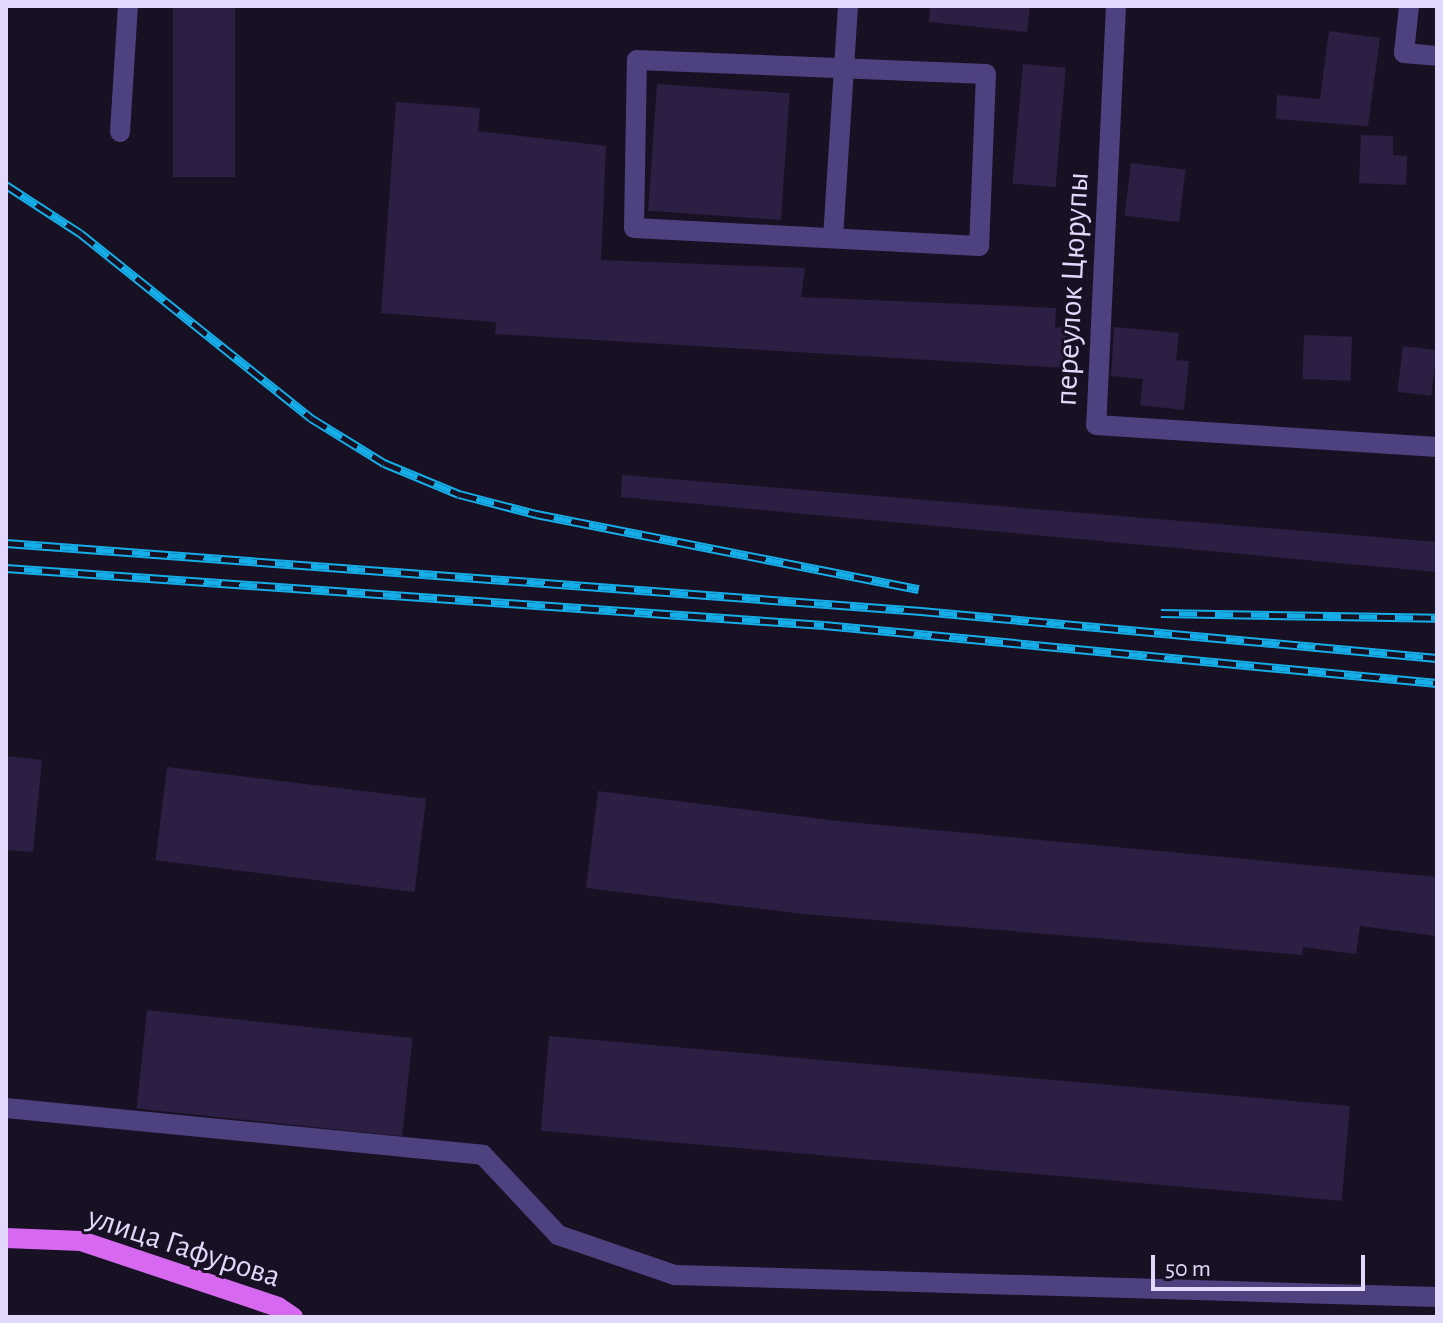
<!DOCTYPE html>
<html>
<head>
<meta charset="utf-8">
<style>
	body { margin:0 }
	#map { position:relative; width:1443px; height:1323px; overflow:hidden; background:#181124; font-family:"Alegreya Sans",sans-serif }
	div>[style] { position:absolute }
	.building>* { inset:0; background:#2d1f43; transform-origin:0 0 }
	.minor>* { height:20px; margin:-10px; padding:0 10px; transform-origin:10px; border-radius:10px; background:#4e417f }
	.major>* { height:20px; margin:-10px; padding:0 10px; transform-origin:10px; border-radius:10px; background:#d769f1 }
	.rail>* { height:9px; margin-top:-4.5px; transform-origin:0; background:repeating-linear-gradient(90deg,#181124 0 18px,#16aee9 0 36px); box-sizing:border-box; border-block:2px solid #16aee9 }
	span { translate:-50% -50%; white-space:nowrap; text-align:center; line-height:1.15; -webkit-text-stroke:6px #181124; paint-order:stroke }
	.street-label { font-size:32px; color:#e2d8fb }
	.frame { position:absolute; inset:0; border:8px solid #e2d8fb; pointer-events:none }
	.scale { position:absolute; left:1151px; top:1255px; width:214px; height:36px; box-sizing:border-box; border:4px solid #e2d8fb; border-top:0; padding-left:10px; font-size:24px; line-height:28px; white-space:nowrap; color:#e2d8fb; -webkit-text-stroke:6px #181124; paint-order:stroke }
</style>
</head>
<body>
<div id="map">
	<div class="building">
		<i style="left:173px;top:6px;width:62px;height:171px"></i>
		<i style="clip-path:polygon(930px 6px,1030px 6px,1027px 32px,929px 22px)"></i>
		<i style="clip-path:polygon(1329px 31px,1380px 38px,1368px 126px,1276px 119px,1277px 95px,1320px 99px)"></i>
		<i style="left:1023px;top:64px;width:43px;height:120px;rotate:5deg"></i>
		<i style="left:657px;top:84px;width:133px;height:127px;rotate:4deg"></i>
		<i style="clip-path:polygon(396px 102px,480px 108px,478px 131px,606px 146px,601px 260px,805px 268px,801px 297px,1056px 308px,1055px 328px,1069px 326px,1065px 368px,495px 334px,496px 322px,381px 313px)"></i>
		<i style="clip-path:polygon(1361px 135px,1393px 136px,1393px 155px,1407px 156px,1406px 185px,1359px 183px)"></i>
		<i style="left:1131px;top:163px;width:55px;height:53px;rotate:7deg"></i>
		<i style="clip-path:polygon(1114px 327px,1179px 333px,1176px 360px,1189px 361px,1184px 410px,1140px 405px,1143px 379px,1111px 376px)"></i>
		<i style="left:1304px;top:335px;width:48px;height:44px;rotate:2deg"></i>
		<i style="left:1403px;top:346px;width:34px;height:46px;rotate:7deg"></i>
		<i style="clip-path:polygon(622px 475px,1437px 542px,1437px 572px,621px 497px)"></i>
		<i style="clip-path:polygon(6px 756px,42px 760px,33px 852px,6px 850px)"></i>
		<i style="left:167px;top:767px;width:261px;height:94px;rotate:7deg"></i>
		<i style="clip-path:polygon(598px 791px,838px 821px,1437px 877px,1437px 936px,1360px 926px,1356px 954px,1303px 947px,1302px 955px,804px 914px,586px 888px)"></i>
		<i style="left:147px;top:1010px;width:267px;height:99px;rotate:6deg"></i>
		<i style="left:549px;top:1036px;width:804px;height:95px;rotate:5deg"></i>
	</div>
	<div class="minor">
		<i style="left:1116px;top:6px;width:419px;rotate:92.7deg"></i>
		<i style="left:1096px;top:425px;width:342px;rotate:3.7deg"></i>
		<i style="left:1409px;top:6px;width:47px;rotate:96.1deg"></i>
		<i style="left:1404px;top:53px;width:33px;rotate:5deg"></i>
		<i style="left:637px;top:60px;width:349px;rotate:2.3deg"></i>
		<i style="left:986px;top:74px;width:172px;rotate:92.3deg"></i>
		<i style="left:979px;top:246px;width:345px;rotate:-177deg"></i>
		<i style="left:634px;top:228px;width:168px;rotate:-89deg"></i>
		<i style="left:120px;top:132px;width:126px;rotate:-86.4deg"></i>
		<i style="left:833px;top:238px;width:232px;rotate:-86.3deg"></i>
		<i style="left:6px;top:1108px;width:479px;rotate:5.6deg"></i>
		<i style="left:483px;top:1155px;width:110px;rotate:46.8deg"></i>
		<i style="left:558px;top:1235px;width:124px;rotate:18.9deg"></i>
		<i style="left:675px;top:1275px;width:762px;rotate:1.65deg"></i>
	</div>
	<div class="major">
		<i style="left:6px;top:1238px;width:75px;rotate:2.3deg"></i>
		<i style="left:81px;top:1241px;width:208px;rotate:18.5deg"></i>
		<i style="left:278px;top:1307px;width:18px;rotate:34deg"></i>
	</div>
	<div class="rail">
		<i style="left:6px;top:185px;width:88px;rotate:33deg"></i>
		<i style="left:80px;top:233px;width:296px;rotate:38.7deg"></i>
		<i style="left:311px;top:418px;width:86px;rotate:31.7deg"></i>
		<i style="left:384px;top:463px;width:81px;rotate:22.5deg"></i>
		<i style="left:459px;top:494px;width:80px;rotate:14.6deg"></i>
		<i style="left:536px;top:514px;width:390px;rotate:11.1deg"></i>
		<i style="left:6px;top:543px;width:918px;rotate:4.25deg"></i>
		<i style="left:921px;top:611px;width:518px;rotate:5.2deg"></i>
		<i style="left:6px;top:568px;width:820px;rotate:3.99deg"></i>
		<i style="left:824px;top:625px;width:616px;rotate:5.41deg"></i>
		<i style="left:1161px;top:613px;width:276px;rotate:1deg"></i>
	</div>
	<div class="street-label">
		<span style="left:1072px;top:289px;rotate:-87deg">переулок Цюрупы</span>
		<span style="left:184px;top:1247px;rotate:18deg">улица Гафурова</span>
	</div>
	<div class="frame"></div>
	<div class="scale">50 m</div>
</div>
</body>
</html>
